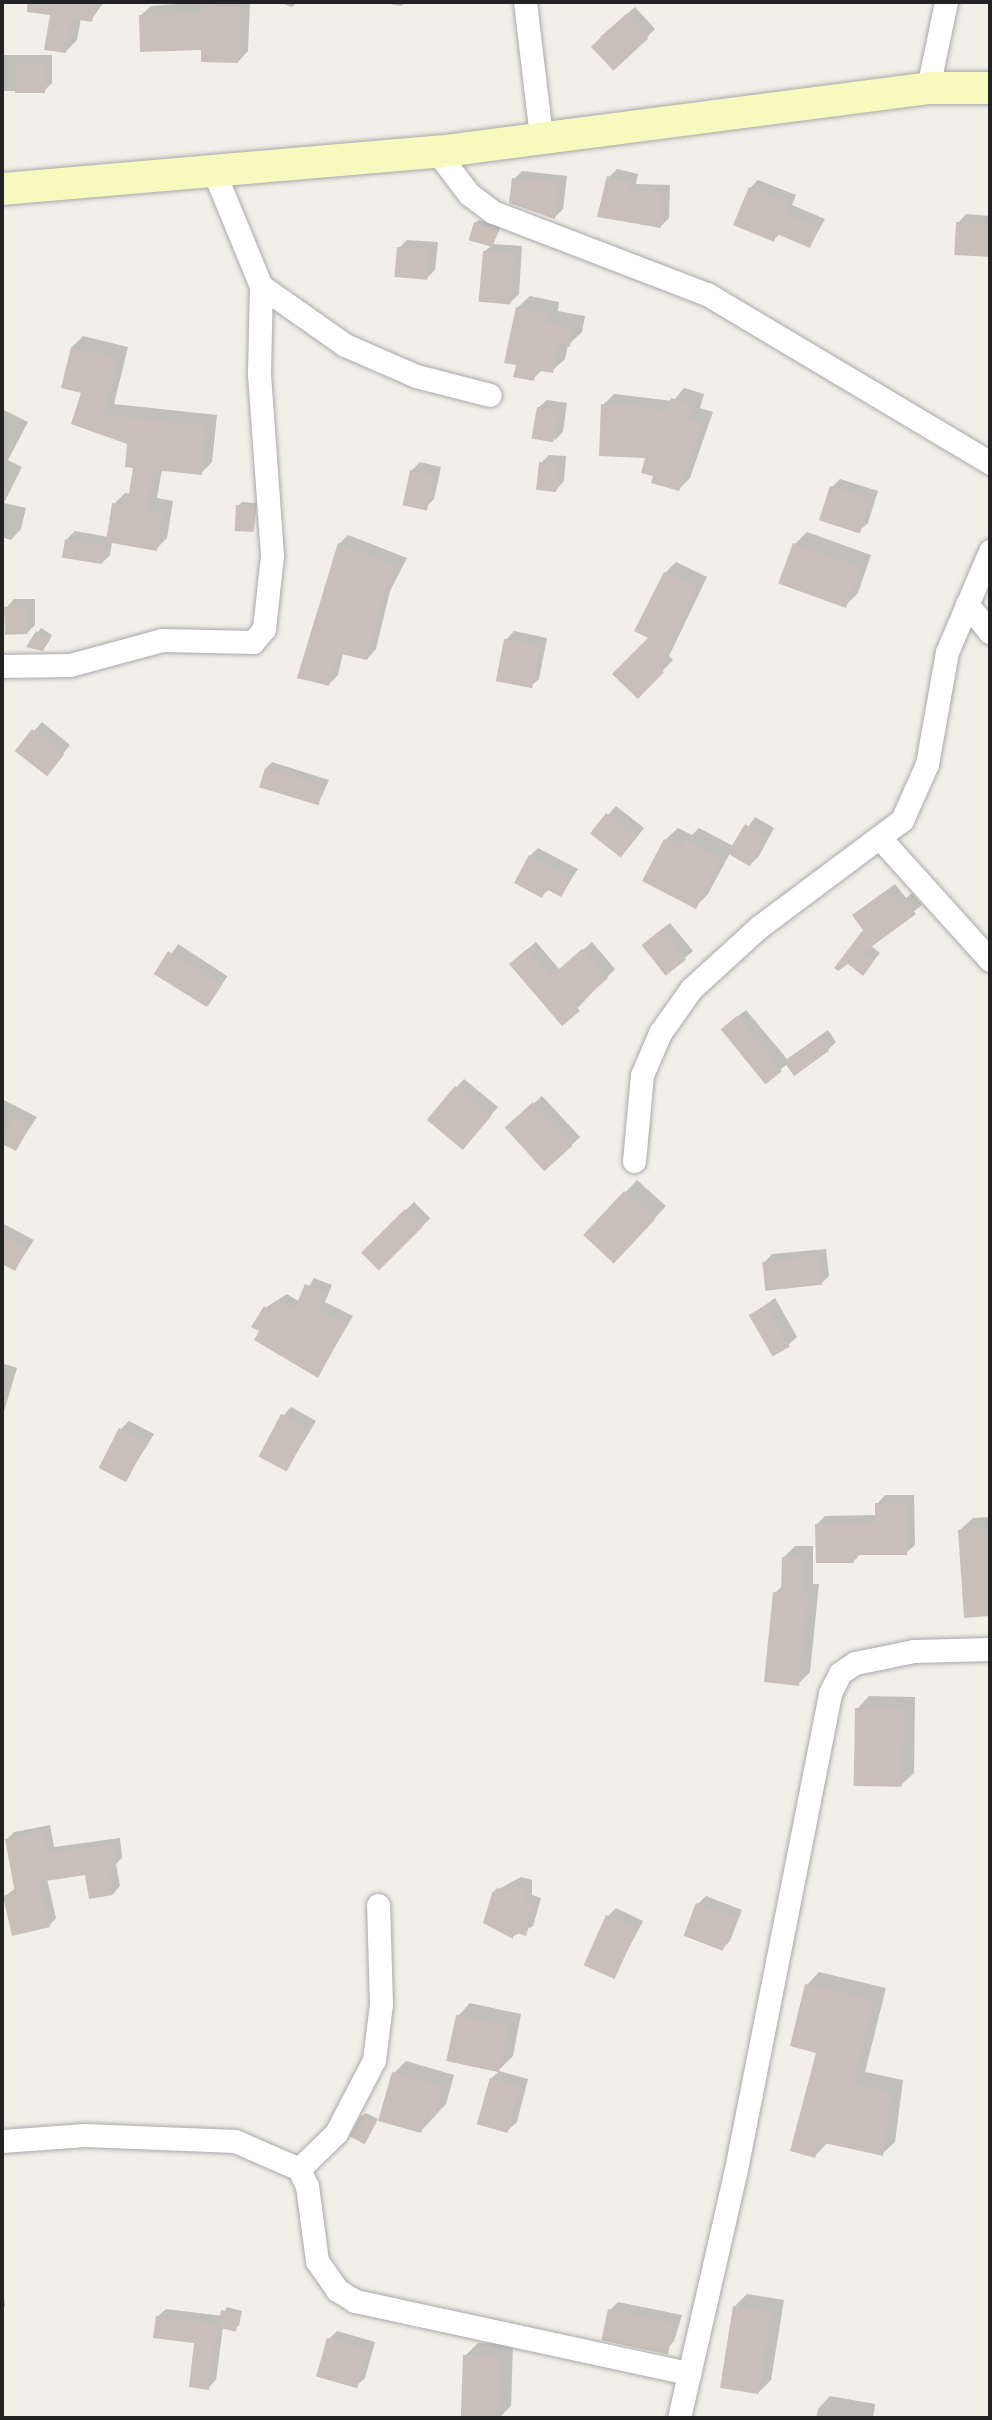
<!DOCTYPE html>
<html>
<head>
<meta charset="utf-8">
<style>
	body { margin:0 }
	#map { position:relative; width:992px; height:2420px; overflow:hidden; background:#f2efe9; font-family:"PT Sans Narrow",sans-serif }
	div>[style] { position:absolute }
	.shadow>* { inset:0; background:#0003; transform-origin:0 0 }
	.building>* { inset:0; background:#c7bfb8; transform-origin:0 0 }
	.roads { filter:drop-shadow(0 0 2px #a9a9a9) drop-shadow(0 0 2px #a9a9a9) }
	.street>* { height:23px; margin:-11.5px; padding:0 11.5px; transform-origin:11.5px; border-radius:11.5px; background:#fff }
	.secondary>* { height:32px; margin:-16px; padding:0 16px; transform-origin:16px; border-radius:16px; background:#f7fabf }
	span { translate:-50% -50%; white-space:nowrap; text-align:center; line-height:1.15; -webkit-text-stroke:5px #fff; paint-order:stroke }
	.frame { position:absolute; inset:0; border:4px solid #222; pointer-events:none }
</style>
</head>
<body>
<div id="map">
	<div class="shadow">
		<i style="clip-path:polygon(28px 2px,104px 2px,91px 20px,81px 18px,77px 40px,66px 51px,52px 14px,27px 10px)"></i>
		<i style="clip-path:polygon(203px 2px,250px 2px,248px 51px,238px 62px,140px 16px,151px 6px)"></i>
		<i style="clip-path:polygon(278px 2px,297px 2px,292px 7px)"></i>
		<i style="clip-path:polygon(380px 2px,406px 2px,401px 6px)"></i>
		<i style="clip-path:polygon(635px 7px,655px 29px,647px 37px,600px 37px)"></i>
		<i style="clip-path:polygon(2px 55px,52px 55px,52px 83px,44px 91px,2px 91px)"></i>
		<i style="clip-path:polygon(617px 169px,638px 174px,636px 184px,670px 185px,669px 218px,661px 226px,609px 177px)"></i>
		<i style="clip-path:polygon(522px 171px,567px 176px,563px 209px,555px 217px,514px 179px)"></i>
		<i style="clip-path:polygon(758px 180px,796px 195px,792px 205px,825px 219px,810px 246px,780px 234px,773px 240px,750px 188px)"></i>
		<i style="clip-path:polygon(966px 214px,990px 216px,990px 256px,955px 253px,958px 223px)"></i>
		<i style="clip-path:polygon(479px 220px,501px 226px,493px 244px,522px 246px,519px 294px,511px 302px,484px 252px,493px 244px,475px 223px)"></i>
		<i style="clip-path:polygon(407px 240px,438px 242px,435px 270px,427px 278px,399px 248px)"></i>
		<i style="clip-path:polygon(530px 296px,559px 302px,558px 311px,585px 316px,582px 332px,568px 345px,565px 359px,552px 371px,543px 369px,533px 379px,518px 364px,517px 308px)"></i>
		<i style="clip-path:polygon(83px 336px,128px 347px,114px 404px,217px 415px,212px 462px,201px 473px,162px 469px,157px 498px,173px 501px,167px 538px,156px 549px,112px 542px,110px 555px,102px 563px,67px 539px,75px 531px,108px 537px,114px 504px,125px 493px,131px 494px,135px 466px,129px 443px,73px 423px,84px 391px,72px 347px)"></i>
		<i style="clip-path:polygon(684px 388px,704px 394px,700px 408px,713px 412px,690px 478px,679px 489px,655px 475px,648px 457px,603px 405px,614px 394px,673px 401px)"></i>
		<i style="clip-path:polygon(547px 400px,567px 403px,563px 432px,555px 440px,538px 408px)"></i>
		<i style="clip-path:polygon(2px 409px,28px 422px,8px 460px,22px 467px,4px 503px,26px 508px,21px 529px,11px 540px,2px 537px)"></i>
		<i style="clip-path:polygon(549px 455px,566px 456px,564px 481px,556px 490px,541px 463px)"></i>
		<i style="clip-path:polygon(420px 462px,441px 467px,434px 499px,425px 508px,412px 470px)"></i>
		<i style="clip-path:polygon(840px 479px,878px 491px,868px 523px,859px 531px,832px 487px)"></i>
		<i style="clip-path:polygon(242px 502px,257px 503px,254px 530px,238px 506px)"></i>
		<i style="clip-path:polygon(807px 532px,871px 555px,858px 593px,845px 606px,795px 544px)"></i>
		<i style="clip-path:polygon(348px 535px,407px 558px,390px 591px,376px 649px,367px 659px,343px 653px,338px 675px,329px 684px,339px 544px)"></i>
		<i style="clip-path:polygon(676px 562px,707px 577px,669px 656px,673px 660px,638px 696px,665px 573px)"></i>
		<i style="clip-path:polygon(14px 599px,35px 599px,35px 625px,27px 633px,6px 608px)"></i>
		<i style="clip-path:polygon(41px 628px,52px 635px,46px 646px,28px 646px)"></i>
		<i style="clip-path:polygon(514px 631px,547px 638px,539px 679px,530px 687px,506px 640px)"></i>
		<i style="clip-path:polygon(42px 722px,70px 745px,54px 765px,17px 750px)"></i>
		<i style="clip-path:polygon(272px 762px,329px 780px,322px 796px,316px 802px,266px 768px)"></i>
		<i style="clip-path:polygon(616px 806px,644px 828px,629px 847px,592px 833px)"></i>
		<i style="clip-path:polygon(755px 817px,774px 828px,759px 856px,751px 864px,730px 853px,708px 894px,695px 907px,665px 840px,678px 828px,692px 835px,699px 828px,735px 847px)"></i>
		<i style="clip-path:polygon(538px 848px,578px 869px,561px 895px,549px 889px,542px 896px,530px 856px)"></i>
		<i style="clip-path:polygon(895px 884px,906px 898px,912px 893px,922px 905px,870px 945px,880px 953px,863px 973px,848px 962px,865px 930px,861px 909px)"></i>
		<i style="clip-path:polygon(670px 923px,693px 951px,667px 973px,652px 937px)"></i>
		<i style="clip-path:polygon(536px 942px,560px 970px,592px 942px,615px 969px,563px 1023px,519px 956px)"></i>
		<i style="left:178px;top:944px;width:59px;height:36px;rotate:33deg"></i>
		<i style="clip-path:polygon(746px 1010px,787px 1059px,828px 1030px,836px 1042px,828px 1050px,787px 1064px,767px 1081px,731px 1021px)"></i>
		<i style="clip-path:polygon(464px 1079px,498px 1107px,471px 1139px,429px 1118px)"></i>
		<i style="left:542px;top:1096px;width:56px;height:35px;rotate:47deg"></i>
		<i style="clip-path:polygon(2px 1099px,37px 1117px,16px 1149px,2px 1142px)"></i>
		<i style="clip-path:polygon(637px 1180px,666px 1206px,627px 1249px,625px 1193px)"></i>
		<i style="left:414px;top:1202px;width:23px;height:71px;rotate:45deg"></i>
		<i style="clip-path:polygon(2px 1223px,34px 1240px,15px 1269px,2px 1262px)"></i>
		<i style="clip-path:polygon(826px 1249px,829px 1276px,821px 1284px,764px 1263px,772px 1254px)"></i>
		<i style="clip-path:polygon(314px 1278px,332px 1285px,325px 1302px,353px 1316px,318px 1376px,262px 1331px,265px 1308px,287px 1294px,300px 1302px)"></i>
		<i style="clip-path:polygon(775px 1298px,797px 1337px,788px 1345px,751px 1315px)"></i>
		<i style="clip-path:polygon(2px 1363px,17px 1368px,2px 1418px)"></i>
		<i style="clip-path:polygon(291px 1407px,316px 1421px,287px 1469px,283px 1416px)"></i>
		<i style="clip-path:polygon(129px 1421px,154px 1434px,125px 1481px,121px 1429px)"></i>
		<i style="clip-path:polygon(885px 1495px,914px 1495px,915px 1545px,906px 1553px,861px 1553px,854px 1561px,817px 1524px,825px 1516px,877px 1515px,877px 1504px)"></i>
		<i style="clip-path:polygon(990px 1517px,990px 1614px,965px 1616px,960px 1530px,973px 1518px)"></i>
		<i style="clip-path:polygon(795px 1546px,813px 1546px,813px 1584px,819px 1584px,810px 1672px,798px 1684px,775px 1593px,783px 1585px,783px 1558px)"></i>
		<i style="clip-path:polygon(869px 1696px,915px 1697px,914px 1773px,901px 1785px,857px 1709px)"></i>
		<i style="clip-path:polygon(50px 1825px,54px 1847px,120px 1838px,122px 1858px,116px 1864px,120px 1886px,113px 1894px,87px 1873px,47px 1879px,56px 1918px,49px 1926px,5px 1896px,16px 1888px,7px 1839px,14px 1832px)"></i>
		<i style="clip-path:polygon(521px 1877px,532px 1880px,532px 1895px,541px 1898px,533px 1926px,512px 1937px,499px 1889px)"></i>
		<i style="clip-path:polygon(706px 1896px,742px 1910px,730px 1941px,722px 1949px,698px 1904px)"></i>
		<i style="clip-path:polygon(616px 1908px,643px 1921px,614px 1976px,608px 1916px)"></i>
		<i style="clip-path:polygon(819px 1972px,886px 1988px,865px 2072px,903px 2080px,895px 2142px,882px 2154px,827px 2143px,815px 2156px,818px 2052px,807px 1985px)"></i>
		<i style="clip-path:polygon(470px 2003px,521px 2014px,513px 2056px,500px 2069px,458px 2016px)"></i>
		<i style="clip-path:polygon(406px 2061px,454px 2075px,446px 2104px,421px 2131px,394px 2073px)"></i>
		<i style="clip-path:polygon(499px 2071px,528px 2079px,517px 2122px,508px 2130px,491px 2079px)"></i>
		<i style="clip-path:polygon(366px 2113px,378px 2119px,367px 2138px,362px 2116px)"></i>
		<i style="clip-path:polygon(2px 2277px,5px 2306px,2px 2310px)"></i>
		<i style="clip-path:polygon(747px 2294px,784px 2300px,771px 2380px,759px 2392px,734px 2307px)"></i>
		<i style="clip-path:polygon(618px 2302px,682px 2315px,674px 2341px,666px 2350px,610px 2310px)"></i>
		<i style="clip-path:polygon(227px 2307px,242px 2311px,239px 2326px,223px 2327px,216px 2380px,208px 2388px,196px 2341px,157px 2317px,166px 2309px,222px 2316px)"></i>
		<i style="clip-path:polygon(337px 2331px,375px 2342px,365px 2378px,356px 2386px,329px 2339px)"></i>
		<i style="clip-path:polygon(478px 2343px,513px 2344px,511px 2406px,499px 2418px,463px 2417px,465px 2356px)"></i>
		<i style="clip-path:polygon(830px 2396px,875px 2404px,873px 2418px,816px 2418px,818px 2409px)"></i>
	</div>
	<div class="building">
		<i style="clip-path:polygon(28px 2px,95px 2px,92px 22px,72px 19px,66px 53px,44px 50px,50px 15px,27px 12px)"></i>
		<i style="clip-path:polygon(203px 5px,241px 7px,238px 63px,201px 62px,201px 50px,140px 52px,139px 15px,202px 13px)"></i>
		<i style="left:626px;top:14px;width:33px;height:48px;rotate:47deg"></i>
		<i style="left:15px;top:63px;width:30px;height:30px"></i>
		<i style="clip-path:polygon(607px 176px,631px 182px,629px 191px,662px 192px,661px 228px,597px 217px)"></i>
		<i style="clip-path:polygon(512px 178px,559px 183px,555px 219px,509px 203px)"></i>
		<i style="clip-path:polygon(749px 187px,789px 204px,785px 214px,819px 227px,810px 248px,777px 234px,774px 242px,733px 225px)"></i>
		<i style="left:474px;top:222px;width:25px;height:19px;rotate:16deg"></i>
		<i style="left:956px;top:222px;width:34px;height:33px;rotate:3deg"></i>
		<i style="left:397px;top:247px;width:33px;height:30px;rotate:5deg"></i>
		<i style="left:483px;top:251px;width:32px;height:51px;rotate:5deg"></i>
		<i style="clip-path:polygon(516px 307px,548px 314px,546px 323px,573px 328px,570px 347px,559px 344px,553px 373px,536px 370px,534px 381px,513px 377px,516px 365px,504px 363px)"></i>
		<i style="clip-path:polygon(71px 347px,118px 358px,104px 415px,206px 426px,202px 475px,154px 470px,147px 509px,163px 512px,157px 551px,106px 542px,112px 503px,127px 506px,133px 468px,125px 467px,127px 444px,71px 424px,81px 393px,61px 388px)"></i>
		<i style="clip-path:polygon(671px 398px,694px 405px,690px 419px,703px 423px,679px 491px,651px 483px,653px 476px,641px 473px,645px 458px,599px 456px,601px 404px,645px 406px,667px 413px)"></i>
		<i style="left:537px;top:407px;width:22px;height:32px;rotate:10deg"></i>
		<i style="left:539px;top:462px;width:20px;height:28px;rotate:6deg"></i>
		<i style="left:410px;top:470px;width:25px;height:36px;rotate:12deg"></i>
		<i style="left:830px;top:486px;width:43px;height:36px;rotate:18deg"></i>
		<i style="left:236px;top:505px;width:19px;height:26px;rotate:3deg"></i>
		<i style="left:65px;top:539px;width:40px;height:19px;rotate:9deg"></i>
		<i style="clip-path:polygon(338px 543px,399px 567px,382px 601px,367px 660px,337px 653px,329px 686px,297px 678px)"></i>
		<i style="left:793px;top:543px;width:72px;height:43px;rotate:20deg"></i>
		<i style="clip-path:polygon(664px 572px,698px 588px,659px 668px,664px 672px,638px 699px,612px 674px,648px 638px,634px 631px)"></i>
		<i style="left:27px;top:606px;width:28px;height:23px;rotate:88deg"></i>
		<i style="clip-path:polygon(36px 631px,50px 639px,43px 651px,26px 647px)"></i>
		<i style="left:504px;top:639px;width:37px;height:43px;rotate:11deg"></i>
		<i style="left:32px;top:729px;width:41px;height:28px;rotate:38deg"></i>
		<i style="left:265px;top:768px;width:62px;height:20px;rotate:17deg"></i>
		<i style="left:606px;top:813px;width:39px;height:26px;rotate:38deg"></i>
		<i style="left:745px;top:824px;width:26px;height:34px;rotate:31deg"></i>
		<i style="clip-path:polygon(664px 839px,680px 848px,685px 839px,722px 859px,696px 909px,642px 881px)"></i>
		<i style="clip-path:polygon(529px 855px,572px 878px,561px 897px,546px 889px,542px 898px,514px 883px)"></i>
		<i style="clip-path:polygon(887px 890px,898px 904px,904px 899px,916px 914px,863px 953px,874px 961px,863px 976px,848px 964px,838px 971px,834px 968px,863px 930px,852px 915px)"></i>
		<i style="left:662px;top:929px;width:39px;height:26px;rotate:52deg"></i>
		<i style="clip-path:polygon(527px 949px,551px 976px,582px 949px,608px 978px,576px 1006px,580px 1011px,562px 1026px,509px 964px)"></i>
		<i style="left:168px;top:951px;width:62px;height:27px;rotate:32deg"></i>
		<i style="left:737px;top:1016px;width:71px;height:21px;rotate:51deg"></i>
		<i style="left:819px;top:1037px;width:17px;height:43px;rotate:54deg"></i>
		<i style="left:455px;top:1086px;width:47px;height:44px;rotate:40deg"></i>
		<i style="left:533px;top:1102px;width:59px;height:38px;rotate:48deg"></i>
		<i style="clip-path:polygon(13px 1115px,31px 1125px,16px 1151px,2px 1144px)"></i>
		<i style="left:624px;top:1191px;width:42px;height:60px;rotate:43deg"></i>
		<i style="left:405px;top:1209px;width:25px;height:62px;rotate:45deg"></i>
		<i style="clip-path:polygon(2px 1235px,27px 1248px,15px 1271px,2px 1264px)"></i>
		<i style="left:819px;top:1256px;width:29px;height:57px;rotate:84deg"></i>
		<i style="clip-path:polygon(305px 1284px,326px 1293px,318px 1309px,347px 1324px,318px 1378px,254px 1340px,259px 1331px,251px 1327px,264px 1306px,271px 1311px,278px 1300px,294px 1310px)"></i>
		<i style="left:766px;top:1305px;width:48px;height:20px;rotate:60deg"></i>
		<i style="left:281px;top:1414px;width:32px;height:48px;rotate:28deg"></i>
		<i style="left:119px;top:1428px;width:31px;height:45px;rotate:27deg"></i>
		<i style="clip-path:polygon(875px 1503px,907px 1503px,907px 1555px,854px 1555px,854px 1563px,816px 1563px,815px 1524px,875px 1523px)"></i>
		<i style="clip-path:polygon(990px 1528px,990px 1616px,964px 1618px,958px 1530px)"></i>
		<i style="clip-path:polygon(782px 1557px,802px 1557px,802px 1595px,808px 1595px,799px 1686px,764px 1682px,773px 1592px,781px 1593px)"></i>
		<i style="left:855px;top:1708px;width:48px;height:78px;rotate:1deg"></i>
		<i style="clip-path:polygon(43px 1832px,47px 1853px,114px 1844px,116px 1867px,109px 1868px,113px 1895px,89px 1899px,85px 1875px,39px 1882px,50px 1927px,12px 1936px,3px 1896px,15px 1893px,5px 1839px)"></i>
		<i style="clip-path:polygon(512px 1884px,525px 1888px,525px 1903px,535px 1905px,526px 1936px,514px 1932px,513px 1939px,483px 1923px,492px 1893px,497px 1888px,510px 1891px)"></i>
		<i style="left:696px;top:1903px;width:42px;height:35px;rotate:21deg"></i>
		<i style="left:606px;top:1915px;width:34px;height:55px;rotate:24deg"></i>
		<i style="clip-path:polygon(805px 1984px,874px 2001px,854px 2084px,891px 2092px,883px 2156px,820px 2142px,815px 2158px,790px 2151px,816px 2053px,790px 2046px)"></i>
		<i style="left:456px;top:2015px;width:54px;height:47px;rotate:12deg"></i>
		<i style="clip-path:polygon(392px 2072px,443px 2087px,434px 2118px,426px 2116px,421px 2133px,378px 2121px)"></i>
		<i style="left:490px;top:2078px;width:32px;height:48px;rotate:16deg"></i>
		<i style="left:361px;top:2115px;width:17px;height:24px;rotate:28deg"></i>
		<i style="left:733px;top:2306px;width:39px;height:83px;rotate:9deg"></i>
		<i style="left:608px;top:2309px;width:68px;height:32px;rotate:12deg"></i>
		<i style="left:221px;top:2310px;width:19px;height:18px;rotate:12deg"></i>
		<i style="clip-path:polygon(156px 2316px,217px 2324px,209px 2390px,189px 2387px,194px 2343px,153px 2338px)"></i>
		<i style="left:327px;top:2338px;width:43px;height:40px;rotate:16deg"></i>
		<i style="left:463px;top:2355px;width:38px;height:63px;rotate:2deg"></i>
	</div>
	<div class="roads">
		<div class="street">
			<i style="left:525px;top:2px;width:136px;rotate:83.2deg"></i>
			<i style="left:928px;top:88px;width:88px;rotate:-78.2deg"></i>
			<i style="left:437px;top:152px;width:53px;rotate:52.7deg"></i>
			<i style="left:469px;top:194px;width:30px;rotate:37deg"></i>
			<i style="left:493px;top:212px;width:229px;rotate:21deg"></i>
			<i style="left:707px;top:294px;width:330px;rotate:30.8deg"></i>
			<i style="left:261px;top:286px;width:103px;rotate:35.1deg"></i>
			<i style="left:345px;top:345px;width:77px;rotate:23.6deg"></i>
			<i style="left:416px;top:376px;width:76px;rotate:14.4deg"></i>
			<i style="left:967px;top:604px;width:36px;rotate:51deg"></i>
			<i style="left:2px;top:666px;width:68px;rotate:-0.8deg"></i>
			<i style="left:70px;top:665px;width:95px;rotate:-15.2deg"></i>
			<i style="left:162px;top:640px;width:91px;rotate:1.3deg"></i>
			<i style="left:253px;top:642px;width:17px;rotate:-50deg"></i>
			<i style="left:264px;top:629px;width:74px;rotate:-83.8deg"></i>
			<i style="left:272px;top:555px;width:182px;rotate:-94.1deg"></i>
			<i style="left:259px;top:373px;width:87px;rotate:-88.7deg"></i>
			<i style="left:261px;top:286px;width:123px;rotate:-112.4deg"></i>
			<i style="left:880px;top:838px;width:164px;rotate:48deg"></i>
			<i style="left:634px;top:1161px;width:86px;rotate:-84.7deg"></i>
			<i style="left:642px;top:1075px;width:46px;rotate:-66.8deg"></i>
			<i style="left:660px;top:1033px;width:54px;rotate:-54.8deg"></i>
			<i style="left:691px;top:989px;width:92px;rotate:-42.4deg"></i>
			<i style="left:759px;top:927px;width:179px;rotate:-36.8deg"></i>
			<i style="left:902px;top:820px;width:61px;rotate:-65.9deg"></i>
			<i style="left:927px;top:764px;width:114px;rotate:-79.9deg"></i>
			<i style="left:947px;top:652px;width:110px;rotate:-66.9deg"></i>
			<i style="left:2px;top:2141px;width:83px;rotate:-4.1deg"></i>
			<i style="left:85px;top:2135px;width:150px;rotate:2.3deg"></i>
			<i style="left:235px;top:2141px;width:70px;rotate:23.6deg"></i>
			<i style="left:299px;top:2169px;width:19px;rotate:65deg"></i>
			<i style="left:307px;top:2186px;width:76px;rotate:82.4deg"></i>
			<i style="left:317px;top:2261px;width:35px;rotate:55deg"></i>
			<i style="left:337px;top:2290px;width:21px;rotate:31deg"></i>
			<i style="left:355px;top:2301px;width:342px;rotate:12.2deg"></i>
			<i style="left:299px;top:2169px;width:52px;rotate:-44.2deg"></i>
			<i style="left:336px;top:2133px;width:82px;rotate:-62.5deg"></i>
			<i style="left:374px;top:2060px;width:56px;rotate:-82.9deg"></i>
			<i style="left:381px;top:2004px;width:99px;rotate:-91.7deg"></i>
			<i style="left:679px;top:2418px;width:250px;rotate:-77.1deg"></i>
			<i style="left:735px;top:2174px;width:490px;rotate:-78.8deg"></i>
			<i style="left:830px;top:1693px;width:22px;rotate:-63deg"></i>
			<i style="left:840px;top:1673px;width:18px;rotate:-34deg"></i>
			<i style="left:855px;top:1663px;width:60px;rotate:-11.5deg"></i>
			<i style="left:914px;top:1651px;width:76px;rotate:-1.5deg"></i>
		</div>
		<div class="secondary">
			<i style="left:2px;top:189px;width:437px;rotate:-4.9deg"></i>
			<i style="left:437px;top:152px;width:495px;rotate:-7.4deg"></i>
			<i style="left:928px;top:88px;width:62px"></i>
		</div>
	</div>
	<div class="frame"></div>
</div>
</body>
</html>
